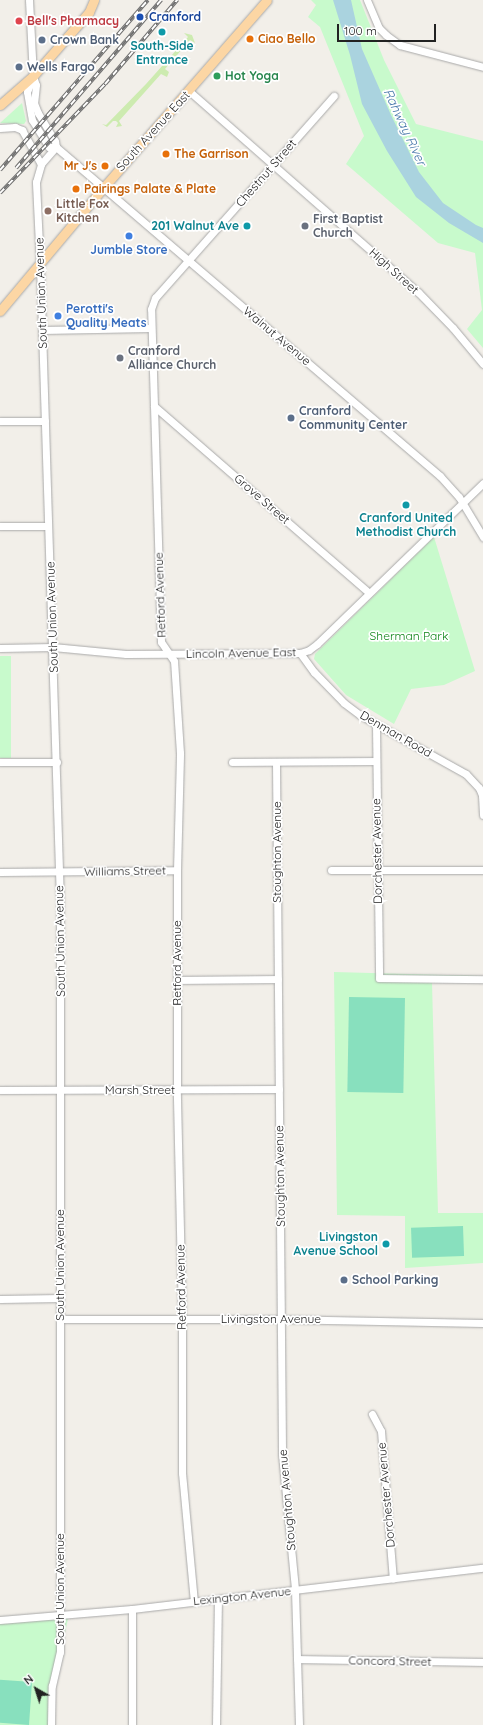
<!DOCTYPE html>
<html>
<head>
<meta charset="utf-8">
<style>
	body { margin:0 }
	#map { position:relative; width:483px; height:1725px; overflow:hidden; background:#f2efe9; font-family:Quicksand,sans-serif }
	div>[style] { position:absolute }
	.grass>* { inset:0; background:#cdebb0 }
	.park>* { inset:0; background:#c8facc; transform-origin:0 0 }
	.pitch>* { inset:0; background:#88e0be; transform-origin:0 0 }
	.water>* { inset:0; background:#aad3df }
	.roads { filter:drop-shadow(0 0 1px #a9a9a9) drop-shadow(0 0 1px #a9a9a9) }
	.minor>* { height:7px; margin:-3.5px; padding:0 3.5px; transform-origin:3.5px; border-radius:3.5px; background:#fff }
	.major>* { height:9px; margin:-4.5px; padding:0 4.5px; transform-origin:4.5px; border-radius:4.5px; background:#fcd6a4 }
	.rail>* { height:3.5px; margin-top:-1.75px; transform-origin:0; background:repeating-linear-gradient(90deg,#fff 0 6px,#707070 0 12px); box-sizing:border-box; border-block:1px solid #707070 }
	.dots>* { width:11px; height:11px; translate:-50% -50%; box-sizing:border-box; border:2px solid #fff; border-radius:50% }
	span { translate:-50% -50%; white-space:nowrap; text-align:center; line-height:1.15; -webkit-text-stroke:3.5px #fff; paint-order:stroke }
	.transit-label { font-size:12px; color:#164399; font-weight:700 }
	.left { translate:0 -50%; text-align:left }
	.health-label { font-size:12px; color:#be3a42; font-weight:700 }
	.food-label { font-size:12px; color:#c56008; font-weight:700 }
	.right { translate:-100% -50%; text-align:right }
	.service-label { font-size:12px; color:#4e5e75; font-weight:700 }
	.culture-label { font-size:12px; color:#0d838f; font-weight:700 }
	.leisure-label { font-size:12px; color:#27864d; font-weight:700 }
	.street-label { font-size:12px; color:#222 }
	.education-label { font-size:12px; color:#785e54; font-weight:700 }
	.worship-label { font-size:12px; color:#5b616d; font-weight:700 }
	.shop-label { font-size:12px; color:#366cbe; font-weight:700 }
	.park-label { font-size:12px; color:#0c8416 }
	.water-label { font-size:13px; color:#4a7aab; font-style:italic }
	.north { position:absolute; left:16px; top:1669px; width:40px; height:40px; -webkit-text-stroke:3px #fff; paint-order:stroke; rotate:321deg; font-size:11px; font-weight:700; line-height:16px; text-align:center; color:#222 }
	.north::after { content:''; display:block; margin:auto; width:14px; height:18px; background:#222; clip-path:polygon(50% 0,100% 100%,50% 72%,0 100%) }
	.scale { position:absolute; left:337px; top:24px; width:99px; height:18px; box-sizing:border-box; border:2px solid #222; border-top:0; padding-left:5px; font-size:12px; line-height:14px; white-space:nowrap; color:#222; -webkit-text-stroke:3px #fff; paint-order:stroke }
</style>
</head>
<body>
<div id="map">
	<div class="grass">
		<i style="clip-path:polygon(184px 33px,192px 35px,195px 43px,190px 40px,165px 69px,169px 72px,167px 77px,161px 74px,119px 121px,122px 126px,116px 127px,118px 123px,116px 121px,113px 121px,107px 127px,102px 124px,106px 125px,146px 84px,188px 37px)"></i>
	</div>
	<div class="park">
		<i style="clip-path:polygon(311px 0,360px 0,384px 60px,416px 124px,483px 141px,483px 348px,467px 329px,482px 310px,475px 253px,438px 243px,346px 164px,364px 136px,320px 27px,308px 17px,316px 5px)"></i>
		<i style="clip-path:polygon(22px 103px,26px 121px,24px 124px,0 123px)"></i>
		<i style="clip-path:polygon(434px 537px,475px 671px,444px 685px,411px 689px,394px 724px,346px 695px,314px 659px,315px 654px)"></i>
		<i style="left:0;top:656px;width:11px;height:102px"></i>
		<i style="clip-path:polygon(334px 972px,483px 976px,432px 982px,438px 1213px,483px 1213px,483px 1263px,405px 1268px,405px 1216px,337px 1215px)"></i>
		<i style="clip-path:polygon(69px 1614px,50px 1703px,50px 1725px,0 1725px,0 1620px)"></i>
	</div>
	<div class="pitch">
		<i style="left:349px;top:997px;width:56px;height:95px;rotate:1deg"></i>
		<i style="left:463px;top:1226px;width:30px;height:52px;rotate:88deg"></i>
		<i style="left:32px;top:1682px;width:43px;height:32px;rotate:94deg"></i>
	</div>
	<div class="water">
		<i style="clip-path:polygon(333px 0,351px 0,362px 49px,391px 115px,419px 172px,443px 203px,476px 225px,483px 228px,483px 243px,449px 223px,416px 197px,387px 151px,362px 104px,350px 55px)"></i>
	</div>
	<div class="roads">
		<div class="minor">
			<i style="left:29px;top:0;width:76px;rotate:87deg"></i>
			<i style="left:33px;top:76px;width:9px;rotate:72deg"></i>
			<i style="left:36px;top:85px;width:18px;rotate:96deg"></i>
			<i style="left:34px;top:103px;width:11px;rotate:68deg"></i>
			<i style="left:38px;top:113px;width:33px;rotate:59deg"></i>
			<i style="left:55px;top:141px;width:6px;rotate:81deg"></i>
			<i style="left:367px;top:0;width:30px;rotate:67deg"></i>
			<i style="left:379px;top:28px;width:10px;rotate:45deg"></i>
			<i style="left:386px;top:35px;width:17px;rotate:36deg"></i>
			<i style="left:400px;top:45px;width:86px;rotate:14.8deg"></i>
			<i style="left:33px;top:77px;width:16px;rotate:112deg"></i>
			<i style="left:27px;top:92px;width:28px;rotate:80deg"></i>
			<i style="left:32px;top:120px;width:32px;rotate:58deg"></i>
			<i style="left:49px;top:147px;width:7px"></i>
			<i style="left:189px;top:91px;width:305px;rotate:41.3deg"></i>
			<i style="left:418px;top:292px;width:50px;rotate:45.8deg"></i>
			<i style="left:453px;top:328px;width:47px;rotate:50.2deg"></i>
			<i style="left:0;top:128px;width:15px;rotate:-4deg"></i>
			<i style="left:15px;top:127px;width:8px;rotate:23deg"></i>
			<i style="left:22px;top:130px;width:39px;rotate:61deg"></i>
			<i style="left:56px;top:147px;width:506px;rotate:40.59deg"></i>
			<i style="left:440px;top:476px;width:28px;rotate:48deg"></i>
			<i style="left:459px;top:497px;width:47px;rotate:59deg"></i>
			<i style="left:42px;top:330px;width:109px;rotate:-1.1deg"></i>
			<i style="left:154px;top:406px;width:285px;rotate:41deg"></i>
			<i style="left:0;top:421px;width:45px"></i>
			<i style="left:0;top:526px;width:48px"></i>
			<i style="left:0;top:648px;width:53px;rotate:-1.1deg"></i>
			<i style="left:53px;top:647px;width:73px;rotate:5.5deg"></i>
			<i style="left:126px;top:654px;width:174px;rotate:-0.3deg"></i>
			<i style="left:300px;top:653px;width:9px;rotate:-18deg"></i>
			<i style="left:309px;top:650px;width:10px;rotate:-37deg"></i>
			<i style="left:317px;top:644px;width:231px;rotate:-44.1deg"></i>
			<i style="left:300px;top:653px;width:24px;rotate:54deg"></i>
			<i style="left:314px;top:672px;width:43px;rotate:45.9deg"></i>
			<i style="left:344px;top:703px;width:20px;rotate:37deg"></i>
			<i style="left:360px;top:715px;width:121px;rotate:29.1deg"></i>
			<i style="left:466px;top:774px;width:19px;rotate:47deg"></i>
			<i style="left:479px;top:788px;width:8px;rotate:67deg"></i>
			<i style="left:482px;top:795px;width:20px;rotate:87deg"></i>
			<i style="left:376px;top:724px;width:254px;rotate:89.3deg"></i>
			<i style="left:379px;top:978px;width:104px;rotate:0.6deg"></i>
			<i style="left:0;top:762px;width:57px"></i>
			<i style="left:232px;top:762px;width:144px;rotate:-0.4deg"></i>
			<i style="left:276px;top:762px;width:692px;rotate:89.5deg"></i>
			<i style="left:282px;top:1454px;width:137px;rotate:84.5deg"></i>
			<i style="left:295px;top:1590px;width:135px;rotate:88.3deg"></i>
			<i style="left:331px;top:870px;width:152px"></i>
			<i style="left:0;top:872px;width:177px;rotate:-0.6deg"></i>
			<i style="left:177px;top:980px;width:101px;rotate:-0.6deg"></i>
			<i style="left:0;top:1090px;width:279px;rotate:-0.2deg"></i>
			<i style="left:0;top:1299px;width:60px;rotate:-1deg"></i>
			<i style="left:60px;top:1319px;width:215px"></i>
			<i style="left:275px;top:1319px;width:208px;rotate:1.1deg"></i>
			<i style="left:372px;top:1414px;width:19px;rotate:62deg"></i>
			<i style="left:381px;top:1431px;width:148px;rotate:85.4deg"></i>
			<i style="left:194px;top:1602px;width:130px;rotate:-95.3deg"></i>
			<i style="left:182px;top:1473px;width:154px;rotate:-90deg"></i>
			<i style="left:182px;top:1319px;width:229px;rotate:-91.3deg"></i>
			<i style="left:177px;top:1090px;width:220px;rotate:-90deg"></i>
			<i style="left:177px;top:870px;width:117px;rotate:-88.5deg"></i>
			<i style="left:180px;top:753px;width:92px;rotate:-93.7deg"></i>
			<i style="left:174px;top:661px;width:23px;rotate:-124deg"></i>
			<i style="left:161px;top:642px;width:333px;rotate:-91.7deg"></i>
			<i style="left:151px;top:309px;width:12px;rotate:-70deg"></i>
			<i style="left:155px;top:298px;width:270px;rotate:-48.5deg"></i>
			<i style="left:0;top:1620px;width:132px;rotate:-4.8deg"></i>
			<i style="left:132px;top:1609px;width:353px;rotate:-6.7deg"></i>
			<i style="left:297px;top:1659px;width:186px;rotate:0.9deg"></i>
			<i style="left:51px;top:1725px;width:39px;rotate:-89deg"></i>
			<i style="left:52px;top:1686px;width:35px;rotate:-77deg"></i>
			<i style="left:60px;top:1652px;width:750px;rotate:-90deg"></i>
			<i style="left:60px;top:902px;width:637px;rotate:-91.8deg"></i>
			<i style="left:40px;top:265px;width:83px;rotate:-92.8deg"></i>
			<i style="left:36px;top:182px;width:19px;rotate:-74deg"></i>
			<i style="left:41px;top:164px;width:23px;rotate:-49deg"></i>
			<i style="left:132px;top:1725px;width:116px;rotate:-90deg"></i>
			<i style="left:216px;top:1725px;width:126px;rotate:-89.1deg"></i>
		</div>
		<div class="major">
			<i style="left:0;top:105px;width:44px;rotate:-41.3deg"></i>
			<i style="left:33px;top:76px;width:85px;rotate:-48.8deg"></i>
			<i style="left:89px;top:12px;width:13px;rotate:-67deg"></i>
			<i style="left:0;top:311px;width:160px;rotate:-50.1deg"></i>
			<i style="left:103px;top:188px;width:249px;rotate:-48.9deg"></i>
		</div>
	</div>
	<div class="rail">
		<i style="left:16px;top:168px;width:222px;rotate:-49.2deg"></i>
		<i style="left:0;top:170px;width:225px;rotate:-49deg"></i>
		<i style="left:0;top:193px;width:151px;rotate:-46.1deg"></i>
		<i style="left:105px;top:84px;width:111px;rotate:-49.4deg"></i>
	</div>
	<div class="dots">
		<i style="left:140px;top:17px;background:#1a4fb4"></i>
		<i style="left:19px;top:21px;background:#e0444e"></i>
		<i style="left:162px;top:32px;background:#0f9aa8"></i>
		<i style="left:250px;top:39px;background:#e8710a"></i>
		<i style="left:42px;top:40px;background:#5c6f8a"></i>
		<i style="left:19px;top:67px;background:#5c6f8a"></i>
		<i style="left:217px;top:76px;background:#2e9e5b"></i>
		<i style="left:166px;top:154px;background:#e8710a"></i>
		<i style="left:105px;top:166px;background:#e8710a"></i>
		<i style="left:76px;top:189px;background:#e8710a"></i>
		<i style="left:48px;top:211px;background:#8d6e63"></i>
		<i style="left:247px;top:226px;background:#0f9aa8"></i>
		<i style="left:305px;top:226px;background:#6b7280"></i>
		<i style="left:129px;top:236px;background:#3f7fe0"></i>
		<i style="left:58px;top:316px;background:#3f7fe0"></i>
		<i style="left:120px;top:358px;background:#6b7280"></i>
		<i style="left:291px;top:418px;background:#5c6f8a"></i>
		<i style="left:406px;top:505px;background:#0f9aa8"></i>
		<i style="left:386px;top:1244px;background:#0f9aa8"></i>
		<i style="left:344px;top:1280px;background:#5c6f8a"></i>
	</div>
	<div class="transit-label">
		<span class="left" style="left:149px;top:17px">Cranford</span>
	</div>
	<div class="health-label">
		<span class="left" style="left:27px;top:21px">Bell's Pharmacy</span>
	</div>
	<div class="food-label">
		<span class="left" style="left:258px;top:39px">Ciao Bello</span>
		<span class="left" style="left:174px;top:154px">The Garrison</span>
		<span class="right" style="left:97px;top:166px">Mr J's</span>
		<span class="left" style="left:84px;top:189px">Pairings Palate &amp; Plate</span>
	</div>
	<div class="service-label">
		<span class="left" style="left:50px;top:40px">Crown Bank</span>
		<span class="left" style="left:27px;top:67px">Wells Fargo</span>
		<span class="left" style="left:299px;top:418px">Cranford<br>Community Center</span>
		<span class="left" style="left:352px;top:1280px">School Parking</span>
	</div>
	<div class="culture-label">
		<span style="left:162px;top:53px">South-Side<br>Entrance</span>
		<span class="right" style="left:239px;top:226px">201 Walnut Ave</span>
		<span style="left:406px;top:525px">Cranford United<br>Methodist Church</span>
		<span class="right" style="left:378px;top:1244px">Livingston<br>Avenue School</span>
	</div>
	<div class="leisure-label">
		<span class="left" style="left:225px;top:76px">Hot Yoga</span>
	</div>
	<div class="street-label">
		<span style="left:153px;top:131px;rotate:-48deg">South Avenue East</span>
		<span style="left:266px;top:173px;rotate:-49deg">Chestnut Street</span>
		<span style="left:394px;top:271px;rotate:42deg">High Street</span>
		<span style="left:41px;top:293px;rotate:-92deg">South Union Avenue</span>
		<span style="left:277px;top:336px;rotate:40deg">Walnut Avenue</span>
		<span style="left:262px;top:499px;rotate:41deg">Grove Street</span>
		<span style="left:160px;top:595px;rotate:-92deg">Retford Avenue</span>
		<span style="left:52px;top:617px;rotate:-92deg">South Union Avenue</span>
		<span style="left:241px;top:653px;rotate:-1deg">Lincoln Avenue East</span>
		<span style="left:396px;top:734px;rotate:30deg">Denman Road</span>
		<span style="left:377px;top:851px;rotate:-91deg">Dorchester Avenue</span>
		<span style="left:277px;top:852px;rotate:-90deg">Stoughton Avenue</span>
		<span style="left:125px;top:871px;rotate:-1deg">Williams Street</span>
		<span style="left:60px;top:941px;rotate:-91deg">South Union Avenue</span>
		<span style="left:177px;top:963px;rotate:-90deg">Retford Avenue</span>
		<span style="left:140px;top:1090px">Marsh Street</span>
		<span style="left:280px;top:1176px;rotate:-91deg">Stoughton Avenue</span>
		<span style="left:60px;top:1265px;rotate:-90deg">South Union Avenue</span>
		<span style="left:181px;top:1287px;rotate:-91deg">Retford Avenue</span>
		<span style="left:271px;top:1319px">Livingston Avenue</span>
		<span style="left:386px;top:1495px;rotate:-95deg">Dorchester Avenue</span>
		<span style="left:287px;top:1500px;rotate:-95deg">Stoughton Avenue</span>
		<span style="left:60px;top:1589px;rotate:-90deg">South Union Avenue</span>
		<span style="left:242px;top:1596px;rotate:-6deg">Lexington Avenue</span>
		<span style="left:390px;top:1661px;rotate:1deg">Concord Street</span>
	</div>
	<div class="education-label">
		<span class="left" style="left:56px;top:211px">Little Fox<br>Kitchen</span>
	</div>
	<div class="worship-label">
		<span class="left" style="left:313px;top:226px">First Baptist<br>Church</span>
		<span class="left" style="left:128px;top:358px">Cranford<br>Alliance Church</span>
	</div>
	<div class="shop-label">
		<span style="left:129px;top:250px">Jumble Store</span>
		<span class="left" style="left:66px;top:316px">Perotti's<br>Quality Meats</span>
	</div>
	<div class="park-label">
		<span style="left:409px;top:636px">Sherman Park</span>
	</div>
	<div class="water-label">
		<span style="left:405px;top:127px;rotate:65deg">Rahway River</span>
	</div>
	<div class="north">N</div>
	<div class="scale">100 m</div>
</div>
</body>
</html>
